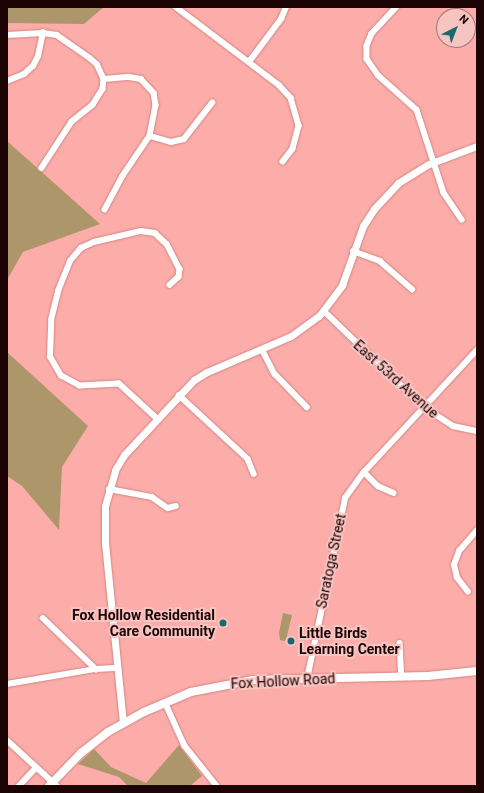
<!DOCTYPE html>
<html>
<head>
<meta charset="utf-8">
<style>
	body { margin:0 }
	#map { position:relative; width:484px; height:793px; overflow:hidden; background:#fdada9; font-family:Roboto,sans-serif }
	div>[style] { position:absolute }
	.green>* { inset:0; background:#ae966b }
	.roads { filter:drop-shadow(0 0 1px #d38683) drop-shadow(0 0 1px #d38683) }
	.minor>* { height:5.5px; margin:-2.75px; padding:0 2.75px; transform-origin:2.75px; border-radius:2.75px; background:#fff }
	.tertiary>* { height:7px; margin:-3.5px; padding:0 3.5px; transform-origin:3.5px; border-radius:3.5px; background:#fff }
	.secondary>* { height:8px; margin:-4px; padding:0 4px; transform-origin:4px; border-radius:4px; background:#fff }
	.dots>* { width:11px; height:11px; translate:-50% -50%; box-sizing:border-box; border:2px solid #f6c4c1; border-radius:50% }
	span { translate:-50% -50%; white-space:nowrap; text-align:center; line-height:1.15; -webkit-text-stroke:4px #f6c4c1; paint-order:stroke }
	.street-label { font-size:14px; color:#1d0404 }
	.poi-label { font-size:14px; color:#1d0404; font-weight:700 }
	.right { translate:-100% -50%; text-align:right }
	.left { translate:0 -50%; text-align:left }
	.frame { position:absolute; inset:0; border:8px solid #1d0404; pointer-events:none }
	.north { position:absolute; left:436px; top:8px; width:40px; height:40px; box-sizing:border-box; background:#f6c4c1; border:1px solid #9f7775; border-radius:50%; rotate:42deg; font-size:11px; font-weight:700; line-height:16px; text-align:center; color:#1d0404 }
	.north::after { content:''; display:block; margin:auto; width:14px; height:18px; background:#1a686d; clip-path:polygon(50% 0,100% 100%,50% 72%,0 100%) }
</style>
</head>
<body>
<div id="map">
	<div class="green">
		<i style="clip-path:polygon(7px 7px,104px 7px,84px 24px,7px 23px)"></i>
		<i style="clip-path:polygon(7px 141px,100px 224px,23px 252px,7px 280px)"></i>
		<i style="clip-path:polygon(7px 352px,88px 426px,62px 467px,59px 530px,22px 486px,7px 476px)"></i>
		<i style="clip-path:polygon(283px 613px,292px 615px,286px 640px,284px 641px,280px 640px,279px 633px)"></i>
		<i style="clip-path:polygon(179px 745px,202px 776px,190px 786px,128px 786px,119px 777px,78px 764px,94px 749px,111px 767px,146px 783px)"></i>
	</div>
	<div class="roads">
		<div class="minor">
			<i style="left:176px;top:7px;width:129px;rotate:37.1deg"></i>
			<i style="left:279px;top:85px;width:18px;rotate:47deg"></i>
			<i style="left:291px;top:98px;width:29px;rotate:74deg"></i>
			<i style="left:299px;top:126px;width:24px;rotate:105deg"></i>
			<i style="left:293px;top:149px;width:16px;rotate:128deg"></i>
			<i style="left:397px;top:7px;width:37px;rotate:133deg"></i>
			<i style="left:372px;top:34px;width:13px;rotate:113deg"></i>
			<i style="left:367px;top:46px;width:13px;rotate:90deg"></i>
			<i style="left:367px;top:59px;width:19px;rotate:55deg"></i>
			<i style="left:378px;top:75px;width:52px;rotate:41.9deg"></i>
			<i style="left:417px;top:110px;width:87px;rotate:72deg"></i>
			<i style="left:444px;top:193px;width:32px;rotate:56deg"></i>
			<i style="left:7px;top:35px;width:36px;rotate:-3deg"></i>
			<i style="left:43px;top:33px;width:14px;rotate:8deg"></i>
			<i style="left:57px;top:35px;width:40px;rotate:34.9deg"></i>
			<i style="left:90px;top:58px;width:9px;rotate:41deg"></i>
			<i style="left:97px;top:64px;width:17px;rotate:65deg"></i>
			<i style="left:104px;top:79px;width:10px;rotate:96deg"></i>
			<i style="left:103px;top:89px;width:19px;rotate:122deg"></i>
			<i style="left:93px;top:105px;width:27px;rotate:141deg"></i>
			<i style="left:72px;top:122px;width:55px;rotate:123.1deg"></i>
			<i style="left:249px;top:62px;width:54px;rotate:-53.3deg"></i>
			<i style="left:281px;top:19px;width:13px;rotate:-67deg"></i>
			<i style="left:104px;top:79px;width:25px;rotate:-5deg"></i>
			<i style="left:129px;top:77px;width:12px;rotate:9deg"></i>
			<i style="left:141px;top:79px;width:19px;rotate:47deg"></i>
			<i style="left:154px;top:93px;width:12px;rotate:81deg"></i>
			<i style="left:156px;top:105px;width:32px;rotate:101deg"></i>
			<i style="left:150px;top:136px;width:48px;rotate:124deg"></i>
			<i style="left:123px;top:176px;width:38px;rotate:118deg"></i>
			<i style="left:7px;top:81px;width:18px;rotate:-22deg"></i>
			<i style="left:24px;top:74px;width:12px;rotate:-42deg"></i>
			<i style="left:33px;top:66px;width:11px;rotate:-63deg"></i>
			<i style="left:38px;top:56px;width:24px;rotate:-78deg"></i>
			<i style="left:150px;top:136px;width:22px;rotate:16deg"></i>
			<i style="left:171px;top:142px;width:13px;rotate:-13deg"></i>
			<i style="left:184px;top:139px;width:46px;rotate:-52.1deg"></i>
			<i style="left:353px;top:251px;width:29px;rotate:20deg"></i>
			<i style="left:380px;top:261px;width:43px;rotate:41.2deg"></i>
			<i style="left:324px;top:311px;width:139px;rotate:43.8deg"></i>
			<i style="left:424px;top:407px;width:35px;rotate:33deg"></i>
			<i style="left:453px;top:426px;width:25px;rotate:12deg"></i>
			<i style="left:262px;top:349px;width:28px;rotate:63deg"></i>
			<i style="left:275px;top:374px;width:46px;rotate:45.9deg"></i>
			<i style="left:179px;top:395px;width:94px;rotate:42.8deg"></i>
			<i style="left:248px;top:459px;width:16px;rotate:68deg"></i>
			<i style="left:157px;top:419px;width:52px;rotate:-137.4deg"></i>
			<i style="left:119px;top:384px;width:39px;rotate:177deg"></i>
			<i style="left:80px;top:386px;width:21px;rotate:-152deg"></i>
			<i style="left:61px;top:376px;width:22px;rotate:-120deg"></i>
			<i style="left:50px;top:357px;width:37px;rotate:-88deg"></i>
			<i style="left:51px;top:320px;width:30px;rotate:-76deg"></i>
			<i style="left:58px;top:291px;width:32px;rotate:-68deg"></i>
			<i style="left:70px;top:261px;width:17px;rotate:-50deg"></i>
			<i style="left:81px;top:248px;width:14px;rotate:-25deg"></i>
			<i style="left:94px;top:242px;width:48px;rotate:-13.2deg"></i>
			<i style="left:141px;top:231px;width:14px;rotate:8deg"></i>
			<i style="left:155px;top:233px;width:16px;rotate:43deg"></i>
			<i style="left:167px;top:244px;width:28px;rotate:63deg"></i>
			<i style="left:180px;top:269px;width:8px;rotate:97deg"></i>
			<i style="left:179px;top:277px;width:12px;rotate:138deg"></i>
			<i style="left:364px;top:472px;width:20px;rotate:45deg"></i>
			<i style="left:378px;top:486px;width:17px;rotate:24deg"></i>
			<i style="left:109px;top:489px;width:44px;rotate:10.5deg"></i>
			<i style="left:152px;top:497px;width:19px;rotate:35deg"></i>
			<i style="left:168px;top:508px;width:8px;rotate:-14deg"></i>
			<i style="left:468px;top:592px;width:18px;rotate:-128deg"></i>
			<i style="left:457px;top:578px;width:13px;rotate:-103deg"></i>
			<i style="left:454px;top:565px;width:15px;rotate:-70deg"></i>
			<i style="left:459px;top:551px;width:28px;rotate:-49deg"></i>
			<i style="left:43px;top:618px;width:74px;rotate:43.9deg"></i>
			<i style="left:400px;top:643px;width:33px;rotate:87deg"></i>
			<i style="left:307px;top:679px;width:185px;rotate:-78.1deg"></i>
			<i style="left:345px;top:498px;width:32px;rotate:-54deg"></i>
			<i style="left:364px;top:472px;width:166px;rotate:-47.2deg"></i>
			<i style="left:7px;top:684px;width:90px;rotate:-9.6deg"></i>
			<i style="left:96px;top:669px;width:22px;rotate:-3deg"></i>
			<i style="left:165px;top:702px;width:48px;rotate:65.6deg"></i>
			<i style="left:185px;top:746px;width:51px;rotate:51.3deg"></i>
			<i style="left:7px;top:740px;width:68px;rotate:42.6deg"></i>
			<i style="left:19px;top:786px;width:25px;rotate:-47deg"></i>
		</div>
		<div class="tertiary">
			<i style="left:123px;top:723px;width:181px;rotate:-95.7deg"></i>
			<i style="left:105px;top:543px;width:37px;rotate:-90deg"></i>
			<i style="left:105px;top:506px;width:37px;rotate:-74deg"></i>
			<i style="left:115px;top:470px;width:17px;rotate:-59deg"></i>
			<i style="left:124px;top:455px;width:103px;rotate:-47deg"></i>
			<i style="left:194px;top:380px;width:15px;rotate:-32deg"></i>
			<i style="left:207px;top:372px;width:91px;rotate:-23.2deg"></i>
			<i style="left:291px;top:336px;width:34px;rotate:-36deg"></i>
			<i style="left:319px;top:316px;width:39px;rotate:-53deg"></i>
			<i style="left:342px;top:285px;width:63px;rotate:-70.4deg"></i>
			<i style="left:363px;top:226px;width:20px;rotate:-57deg"></i>
			<i style="left:374px;top:209px;width:35px;rotate:-47deg"></i>
			<i style="left:398px;top:183px;width:36px;rotate:-32deg"></i>
			<i style="left:429px;top:164px;width:51px;rotate:-20.6deg"></i>
		</div>
		<div class="secondary">
			<i style="left:49px;top:786px;width:46px;rotate:-45.9deg"></i>
			<i style="left:81px;top:753px;width:34px;rotate:-38deg"></i>
			<i style="left:108px;top:732px;width:41px;rotate:-29.1deg"></i>
			<i style="left:144px;top:712px;width:51px;rotate:-23.1deg"></i>
			<i style="left:191px;top:692px;width:63px;rotate:-11deg"></i>
			<i style="left:253px;top:680px;width:175px;rotate:-1.3deg"></i>
			<i style="left:428px;top:676px;width:49px;rotate:-5.8deg"></i>
		</div>
	</div>
	<div class="dots">
		<i style="left:223px;top:623px;background:#1a686d"></i>
		<i style="left:291px;top:641px;background:#1a686d"></i>
	</div>
	<div class="street-label">
		<span style="left:396px;top:379px;rotate:42deg">East 53rd Avenue</span>
		<span style="left:331px;top:561px;rotate:-78deg">Saratoga Street</span>
		<span style="left:283px;top:681px;rotate:-3deg">Fox Hollow Road</span>
	</div>
	<div class="poi-label">
		<span class="right" style="left:215px;top:623px">Fox Hollow Residential<br>Care Community</span>
		<span class="left" style="left:299px;top:641px">Little Birds<br>Learning Center</span>
	</div>
	<div class="frame"></div>
	<div class="north">N</div>
</div>
</body>
</html>
